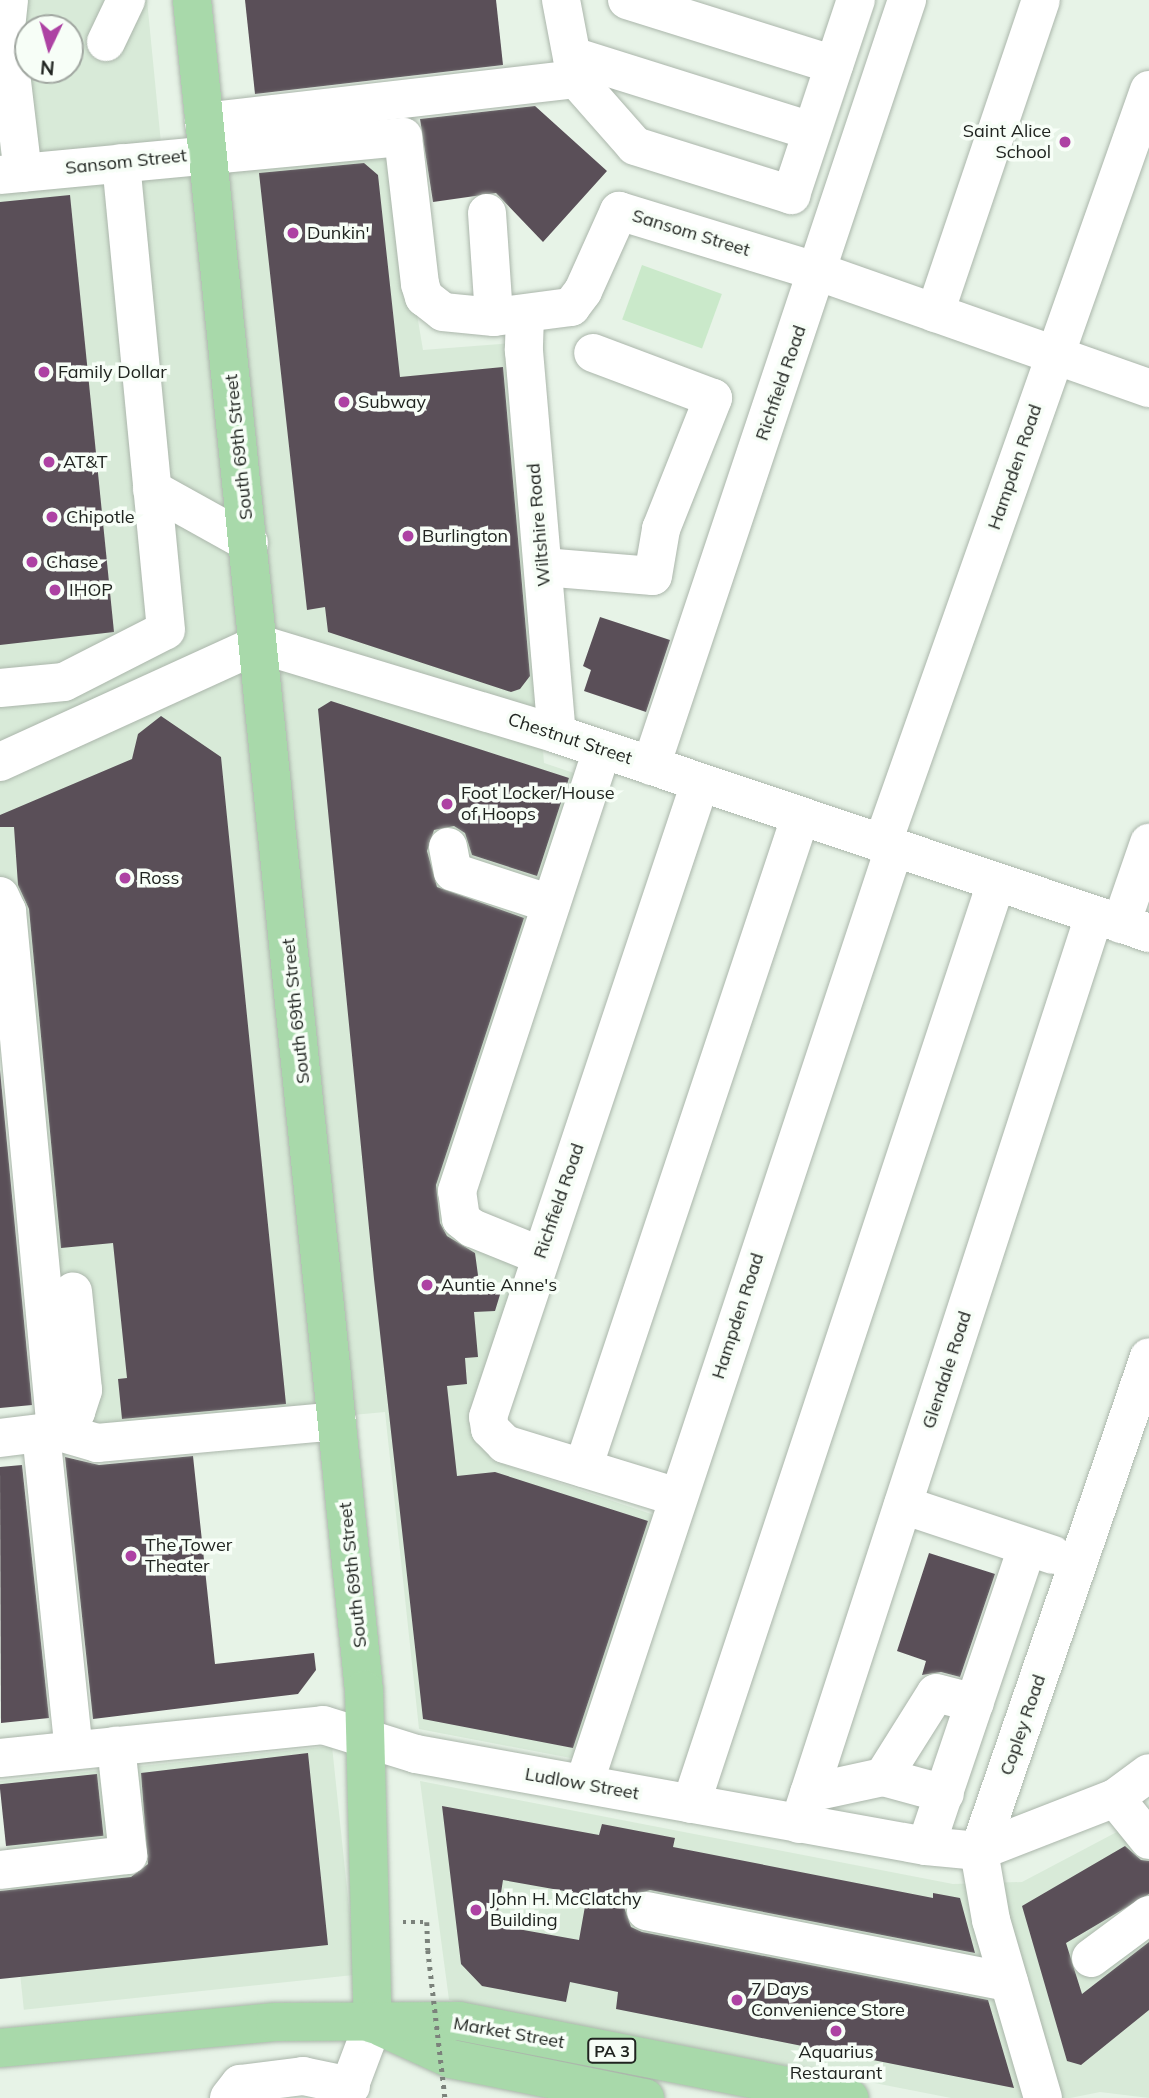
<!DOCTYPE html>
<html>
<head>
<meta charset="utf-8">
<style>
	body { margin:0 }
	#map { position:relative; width:1149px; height:2098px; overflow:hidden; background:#e7f3e7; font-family:Mulish,sans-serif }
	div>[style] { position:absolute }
	.built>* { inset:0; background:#d8ead8; transform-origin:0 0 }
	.green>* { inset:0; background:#cae9ca; transform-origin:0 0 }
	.building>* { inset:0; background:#5a4f58; transform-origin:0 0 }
	.path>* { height:4.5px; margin-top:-2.25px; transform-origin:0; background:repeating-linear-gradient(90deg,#7b827b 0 3.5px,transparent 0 8.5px) }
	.roads { filter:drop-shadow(0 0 2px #abb6ab) drop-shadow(0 0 2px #abb6ab) }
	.minor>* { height:38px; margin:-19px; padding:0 19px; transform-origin:19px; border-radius:19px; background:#fff }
	.major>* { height:38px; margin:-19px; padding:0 19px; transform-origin:19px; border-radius:19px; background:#a8d9aa }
	.path-bridge>* { height:4.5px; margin-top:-2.25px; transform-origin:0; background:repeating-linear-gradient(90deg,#7b827b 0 3.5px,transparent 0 8.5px) }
	.dots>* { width:19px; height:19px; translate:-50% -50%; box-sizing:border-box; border:4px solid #f7fef7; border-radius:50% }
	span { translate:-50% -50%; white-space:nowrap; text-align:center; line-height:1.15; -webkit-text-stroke:7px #f7fef7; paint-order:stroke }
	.shield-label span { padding:2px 5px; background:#f7fef7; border:2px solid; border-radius:5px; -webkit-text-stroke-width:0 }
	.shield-label { font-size:16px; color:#202420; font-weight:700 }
	.poi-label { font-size:18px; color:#202420 }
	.right { translate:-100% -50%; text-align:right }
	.left { translate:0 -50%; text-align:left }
	.street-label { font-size:18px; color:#202420 }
	.north { position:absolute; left:14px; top:14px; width:70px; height:70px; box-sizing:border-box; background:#f7fef7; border:2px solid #a1a7a1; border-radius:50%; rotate:185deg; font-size:19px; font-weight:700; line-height:28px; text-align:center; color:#202420 }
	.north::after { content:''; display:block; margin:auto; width:24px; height:32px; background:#ad42a3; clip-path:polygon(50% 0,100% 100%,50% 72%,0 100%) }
</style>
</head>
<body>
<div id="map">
	<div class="built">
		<i style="clip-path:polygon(evenodd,0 0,147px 0,164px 174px,390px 154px,423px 350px,513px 343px,544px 763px,580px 775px,447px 1196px,527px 1259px,474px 1414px,491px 1460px,657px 1516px,576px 1759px,419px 1729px,385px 1412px,65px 1442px,0 891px,0 192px,4px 191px,0 0,28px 28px,70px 28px,70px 70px,28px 70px,28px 28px)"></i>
		<i style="left:332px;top:1746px;width:230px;height:334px;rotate:84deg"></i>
		<i style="clip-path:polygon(420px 1781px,953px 1884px,1022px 1882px,1149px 1815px,1149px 2098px,1100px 2092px,1070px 2098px,951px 2098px,449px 2000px)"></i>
	</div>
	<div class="green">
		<i style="left:642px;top:265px;width:85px;height:58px;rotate:20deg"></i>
	</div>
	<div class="building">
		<i style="clip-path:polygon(245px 0,496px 0,503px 65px,255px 94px)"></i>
		<i style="clip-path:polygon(535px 106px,607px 171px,543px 242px,496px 193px,433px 202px,420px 119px)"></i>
		<i style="clip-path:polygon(364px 163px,378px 175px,400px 377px,503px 367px,530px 676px,520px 689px,511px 692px,328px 632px,325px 607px,307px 610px,259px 173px)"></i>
		<i style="clip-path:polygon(70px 195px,114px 632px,0 645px,0 202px)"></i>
		<i style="clip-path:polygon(600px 617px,670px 640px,646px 712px,584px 691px,591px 670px,583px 666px)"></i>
		<i style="clip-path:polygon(331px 701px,569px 778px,537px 876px,472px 855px,465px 833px,454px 826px,434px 830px,427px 851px,437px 887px,524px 918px,436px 1185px,440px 1223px,447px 1236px,475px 1253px,480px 1290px,502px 1288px,495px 1311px,474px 1312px,478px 1357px,465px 1358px,467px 1384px,447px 1386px,457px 1476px,495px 1472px,648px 1521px,573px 1748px,423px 1719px,374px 1279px,318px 709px)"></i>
		<i style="clip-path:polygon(161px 716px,221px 757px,286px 1404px,122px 1419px,118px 1379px,127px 1378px,113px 1243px,61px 1248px,29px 909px,18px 885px,14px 827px,0 827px,0 815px,132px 759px,138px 734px)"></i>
		<i style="clip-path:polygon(0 1070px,32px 1405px,0 1408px)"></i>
		<i style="clip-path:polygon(193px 1456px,215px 1664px,314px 1653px,316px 1670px,298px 1694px,93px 1719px,65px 1457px,99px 1465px)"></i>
		<i style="clip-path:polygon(22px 1465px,49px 1718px,1px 1723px,0 1467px)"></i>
		<i style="clip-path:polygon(929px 1553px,995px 1574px,960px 1677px,941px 1672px,922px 1675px,926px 1661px,897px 1651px)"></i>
		<i style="clip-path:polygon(308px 1753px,328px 1945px,0 1979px,0 1891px,131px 1877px,148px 1864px,141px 1773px)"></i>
		<i style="left:97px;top:1774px;width:62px;height:98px;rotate:84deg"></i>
		<i style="clip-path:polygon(evenodd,442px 1806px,599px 1835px,602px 1824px,675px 1838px,673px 1847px,933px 1898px,933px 1893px,960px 1898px,975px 1953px,650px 1890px,630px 1896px,624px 1907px,631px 1927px,642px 1932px,988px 2000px,1014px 2088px,616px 2009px,618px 1992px,570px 1982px,566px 2002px,482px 1986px,461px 1964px,442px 1806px,503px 1880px,587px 1895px,579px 1940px,496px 1925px,503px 1880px)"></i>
		<i style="clip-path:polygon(1125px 1846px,1141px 1860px,1149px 1861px,1149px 1894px,1066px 1943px,1082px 1994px,1149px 1942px,1149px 2010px,1081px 2065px,1067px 2061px,1022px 1906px)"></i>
	</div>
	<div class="path">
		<i style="left:403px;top:1922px;width:24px"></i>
		<i style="left:427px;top:1922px;width:28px;rotate:88deg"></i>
	</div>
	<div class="roads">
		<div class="minor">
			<i style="left:9px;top:0;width:31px;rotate:96deg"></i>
			<i style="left:6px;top:31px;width:143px;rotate:83.2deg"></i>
			<i style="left:561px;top:0;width:80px;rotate:79.2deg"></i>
			<i style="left:576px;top:79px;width:89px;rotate:48.6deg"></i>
			<i style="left:635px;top:146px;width:164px;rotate:17.4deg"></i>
			<i style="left:791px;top:195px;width:206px;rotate:-71.6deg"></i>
			<i style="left:627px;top:0;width:217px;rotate:17.4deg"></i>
			<i style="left:106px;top:42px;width:47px;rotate:-64.5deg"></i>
			<i style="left:572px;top:56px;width:251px;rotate:17.4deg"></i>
			<i style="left:204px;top:122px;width:374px;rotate:-6.6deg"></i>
			<i style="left:0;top:175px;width:405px;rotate:-5.4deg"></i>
			<i style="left:403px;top:137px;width:148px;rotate:83.4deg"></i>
			<i style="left:420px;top:284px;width:14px;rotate:73deg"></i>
			<i style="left:424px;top:297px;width:24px;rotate:38deg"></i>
			<i style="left:443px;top:312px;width:51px;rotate:5.6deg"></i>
			<i style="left:494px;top:317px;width:78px;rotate:-7.4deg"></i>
			<i style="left:571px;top:307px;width:20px;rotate:-53deg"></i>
			<i style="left:583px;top:291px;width:88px;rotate:-65.8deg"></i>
			<i style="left:619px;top:211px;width:209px;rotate:17deg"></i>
			<i style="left:819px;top:272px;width:350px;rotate:19.4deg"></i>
			<i style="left:487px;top:213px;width:104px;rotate:86.1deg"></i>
			<i style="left:935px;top:313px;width:330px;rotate:-71.3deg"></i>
			<i style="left:525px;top:316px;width:35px;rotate:92deg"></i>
			<i style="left:524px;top:351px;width:384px;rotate:85.1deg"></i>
			<i style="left:152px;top:489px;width:111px;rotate:29.1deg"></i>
			<i style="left:543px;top:567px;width:110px;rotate:4.7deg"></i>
			<i style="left:653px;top:576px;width:48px;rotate:-80.3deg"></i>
			<i style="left:661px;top:529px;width:141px;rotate:-68.3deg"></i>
			<i style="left:713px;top:398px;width:128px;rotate:-159.4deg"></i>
			<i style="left:0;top:688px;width:64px;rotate:-5.4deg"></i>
			<i style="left:64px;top:682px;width:114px;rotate:-27deg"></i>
			<i style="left:166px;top:630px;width:469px;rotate:-95.5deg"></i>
			<i style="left:0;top:762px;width:285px;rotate:-24.5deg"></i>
			<i style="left:259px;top:644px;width:311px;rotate:16.8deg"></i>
			<i style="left:557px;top:734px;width:625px;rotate:18.58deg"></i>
			<i style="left:651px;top:766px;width:808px;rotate:-71.52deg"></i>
			<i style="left:882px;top:845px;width:801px;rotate:-70.52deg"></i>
			<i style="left:448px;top:847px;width:25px;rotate:79deg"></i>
			<i style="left:453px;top:872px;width:103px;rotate:18.1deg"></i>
			<i style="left:0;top:896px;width:17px;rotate:65deg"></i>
			<i style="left:7px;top:911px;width:522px;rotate:84.62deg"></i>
			<i style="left:56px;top:1431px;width:56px;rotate:172.9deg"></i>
			<i style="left:1121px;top:924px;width:86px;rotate:-70.9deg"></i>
			<i style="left:541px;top:1256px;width:74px;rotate:-157.9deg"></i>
			<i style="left:472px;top:1228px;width:14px;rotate:-141deg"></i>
			<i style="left:461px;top:1219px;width:28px;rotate:-98deg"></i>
			<i style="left:457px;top:1191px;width:465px;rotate:-71.8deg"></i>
			<i style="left:56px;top:1431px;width:43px;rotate:16.3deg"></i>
			<i style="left:97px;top:1443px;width:241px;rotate:-5.2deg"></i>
			<i style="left:56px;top:1431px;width:28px;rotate:-44deg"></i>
			<i style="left:76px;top:1412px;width:23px;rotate:-72deg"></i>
			<i style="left:83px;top:1390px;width:99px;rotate:-95.8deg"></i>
			<i style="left:41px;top:1433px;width:319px;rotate:84.1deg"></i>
			<i style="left:583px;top:1468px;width:685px;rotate:-71.54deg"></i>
			<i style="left:677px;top:1497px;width:180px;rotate:-162.9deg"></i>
			<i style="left:505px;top:1444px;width:21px;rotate:-135deg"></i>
			<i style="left:490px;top:1429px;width:12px;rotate:-99deg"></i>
			<i style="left:488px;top:1417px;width:669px;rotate:-71.51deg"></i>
			<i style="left:903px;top:1505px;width:158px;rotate:18.4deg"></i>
			<i style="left:0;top:1758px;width:325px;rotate:-5.8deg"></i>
			<i style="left:323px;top:1725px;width:97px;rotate:17.3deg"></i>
			<i style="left:416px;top:1754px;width:518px;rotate:10.23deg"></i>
			<i style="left:926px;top:1846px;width:53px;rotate:5.4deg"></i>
			<i style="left:979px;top:1851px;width:146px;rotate:-21.3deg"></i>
			<i style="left:1115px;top:1798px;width:42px;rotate:-36.3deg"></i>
			<i style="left:883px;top:1777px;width:99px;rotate:-57.8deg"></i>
			<i style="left:936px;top:1693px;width:40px;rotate:14.4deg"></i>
			<i style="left:584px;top:1784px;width:985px;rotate:-71.66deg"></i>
			<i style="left:809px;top:1793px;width:76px;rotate:-12.2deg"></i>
			<i style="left:883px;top:1777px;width:64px;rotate:15.3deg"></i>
			<i style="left:1115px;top:1798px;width:54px;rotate:51deg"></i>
			<i style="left:691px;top:1804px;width:970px;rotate:-71.68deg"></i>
			<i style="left:799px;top:1824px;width:955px;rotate:-72deg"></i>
			<i style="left:926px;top:1846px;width:315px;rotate:-71.3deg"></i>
			<i style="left:0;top:1870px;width:129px;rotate:-6.7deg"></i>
			<i style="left:128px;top:1855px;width:110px;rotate:-96.3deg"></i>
			<i style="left:646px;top:1911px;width:370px;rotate:11.1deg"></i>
			<i style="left:1091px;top:1958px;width:72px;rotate:-36.6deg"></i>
			<i style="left:229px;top:2098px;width:18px;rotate:-52deg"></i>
			<i style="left:240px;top:2084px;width:64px;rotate:-7.2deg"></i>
			<i style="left:303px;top:2076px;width:49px;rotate:11.8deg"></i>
			<i style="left:345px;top:2098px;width:79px;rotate:-69.3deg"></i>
			<i style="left:1043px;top:2098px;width:185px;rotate:-106.3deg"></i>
			<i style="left:991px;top:1920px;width:70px;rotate:-99.9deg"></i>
			<i style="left:979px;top:1851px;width:522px;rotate:-71.01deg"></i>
		</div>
		<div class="major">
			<i style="left:192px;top:0;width:1699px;rotate:84.19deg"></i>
			<i style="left:364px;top:1690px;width:334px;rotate:88.5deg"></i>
			<i style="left:381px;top:2027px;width:77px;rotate:24.6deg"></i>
			<i style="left:451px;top:2059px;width:198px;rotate:11.4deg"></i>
			<i style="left:0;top:2048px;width:276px;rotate:-5.4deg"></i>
			<i style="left:275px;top:2022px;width:184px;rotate:-0.3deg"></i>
			<i style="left:459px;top:2021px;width:398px;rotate:11.2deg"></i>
		</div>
	</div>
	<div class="path-bridge">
		<i style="left:428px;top:1950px;width:149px;rotate:83.4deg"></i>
	</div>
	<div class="dots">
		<i style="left:1065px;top:142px;background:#ad42a3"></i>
		<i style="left:293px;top:233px;background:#ad42a3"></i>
		<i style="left:44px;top:372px;background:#ad42a3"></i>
		<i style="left:344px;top:402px;background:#ad42a3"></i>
		<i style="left:49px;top:462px;background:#ad42a3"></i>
		<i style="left:52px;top:517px;background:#ad42a3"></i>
		<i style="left:408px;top:536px;background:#ad42a3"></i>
		<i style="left:32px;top:562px;background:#ad42a3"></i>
		<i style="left:55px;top:590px;background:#ad42a3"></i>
		<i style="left:447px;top:804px;background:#ad42a3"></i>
		<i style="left:125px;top:878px;background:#ad42a3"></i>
		<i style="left:427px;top:1285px;background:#ad42a3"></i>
		<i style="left:131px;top:1556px;background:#ad42a3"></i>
		<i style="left:476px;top:1910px;background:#ad42a3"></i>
		<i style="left:737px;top:2000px;background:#ad42a3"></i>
		<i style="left:836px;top:2031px;background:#ad42a3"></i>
	</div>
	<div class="shield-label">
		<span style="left:612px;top:2051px">PA 3</span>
	</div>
	<div class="poi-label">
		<span class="right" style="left:1051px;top:142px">Saint Alice<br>School</span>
		<span class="left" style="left:307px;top:233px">Dunkin'</span>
		<span class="left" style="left:58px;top:372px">Family Dollar</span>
		<span class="left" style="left:358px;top:402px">Subway</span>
		<span class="left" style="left:63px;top:462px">AT&amp;T</span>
		<span class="left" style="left:66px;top:517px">Chipotle</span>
		<span class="left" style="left:422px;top:536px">Burlington</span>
		<span class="left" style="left:46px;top:562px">Chase</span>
		<span class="left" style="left:69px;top:590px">IHOP</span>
		<span class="left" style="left:461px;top:804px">Foot Locker/House<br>of Hoops</span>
		<span class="left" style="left:139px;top:878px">Ross</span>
		<span class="left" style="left:441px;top:1285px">Auntie Anne's</span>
		<span class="left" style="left:145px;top:1556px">The Tower<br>Theater</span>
		<span class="left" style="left:490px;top:1910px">John H. McClatchy<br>Building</span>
		<span class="left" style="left:751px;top:2000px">7 Days<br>Convenience Store</span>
		<span style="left:836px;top:2063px">Aquarius<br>Restaurant</span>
	</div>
	<div class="street-label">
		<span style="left:126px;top:162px;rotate:-6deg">Sansom Street</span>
		<span style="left:691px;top:233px;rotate:17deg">Sansom Street</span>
		<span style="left:781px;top:383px;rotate:-71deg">Richfield Road</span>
		<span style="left:239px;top:447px;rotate:-96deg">South 69th Street</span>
		<span style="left:1015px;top:467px;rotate:-71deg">Hampden Road</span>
		<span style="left:539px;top:525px;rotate:-95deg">Wiltshire Road</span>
		<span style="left:570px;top:739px;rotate:18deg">Chestnut Street</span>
		<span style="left:296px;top:1011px;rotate:-96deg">South 69th Street</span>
		<span style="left:559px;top:1201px;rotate:-71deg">Richfield Road</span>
		<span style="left:738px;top:1316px;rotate:-72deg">Hampden Road</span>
		<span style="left:947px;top:1370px;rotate:-72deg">Glendale Road</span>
		<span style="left:353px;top:1575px;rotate:-96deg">South 69th Street</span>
		<span style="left:1023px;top:1725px;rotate:-71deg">Copley Road</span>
		<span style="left:582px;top:1784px;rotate:10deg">Ludlow Street</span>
		<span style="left:509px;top:2033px;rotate:10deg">Market Street</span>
	</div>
	<div class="north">N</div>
</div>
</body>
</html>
